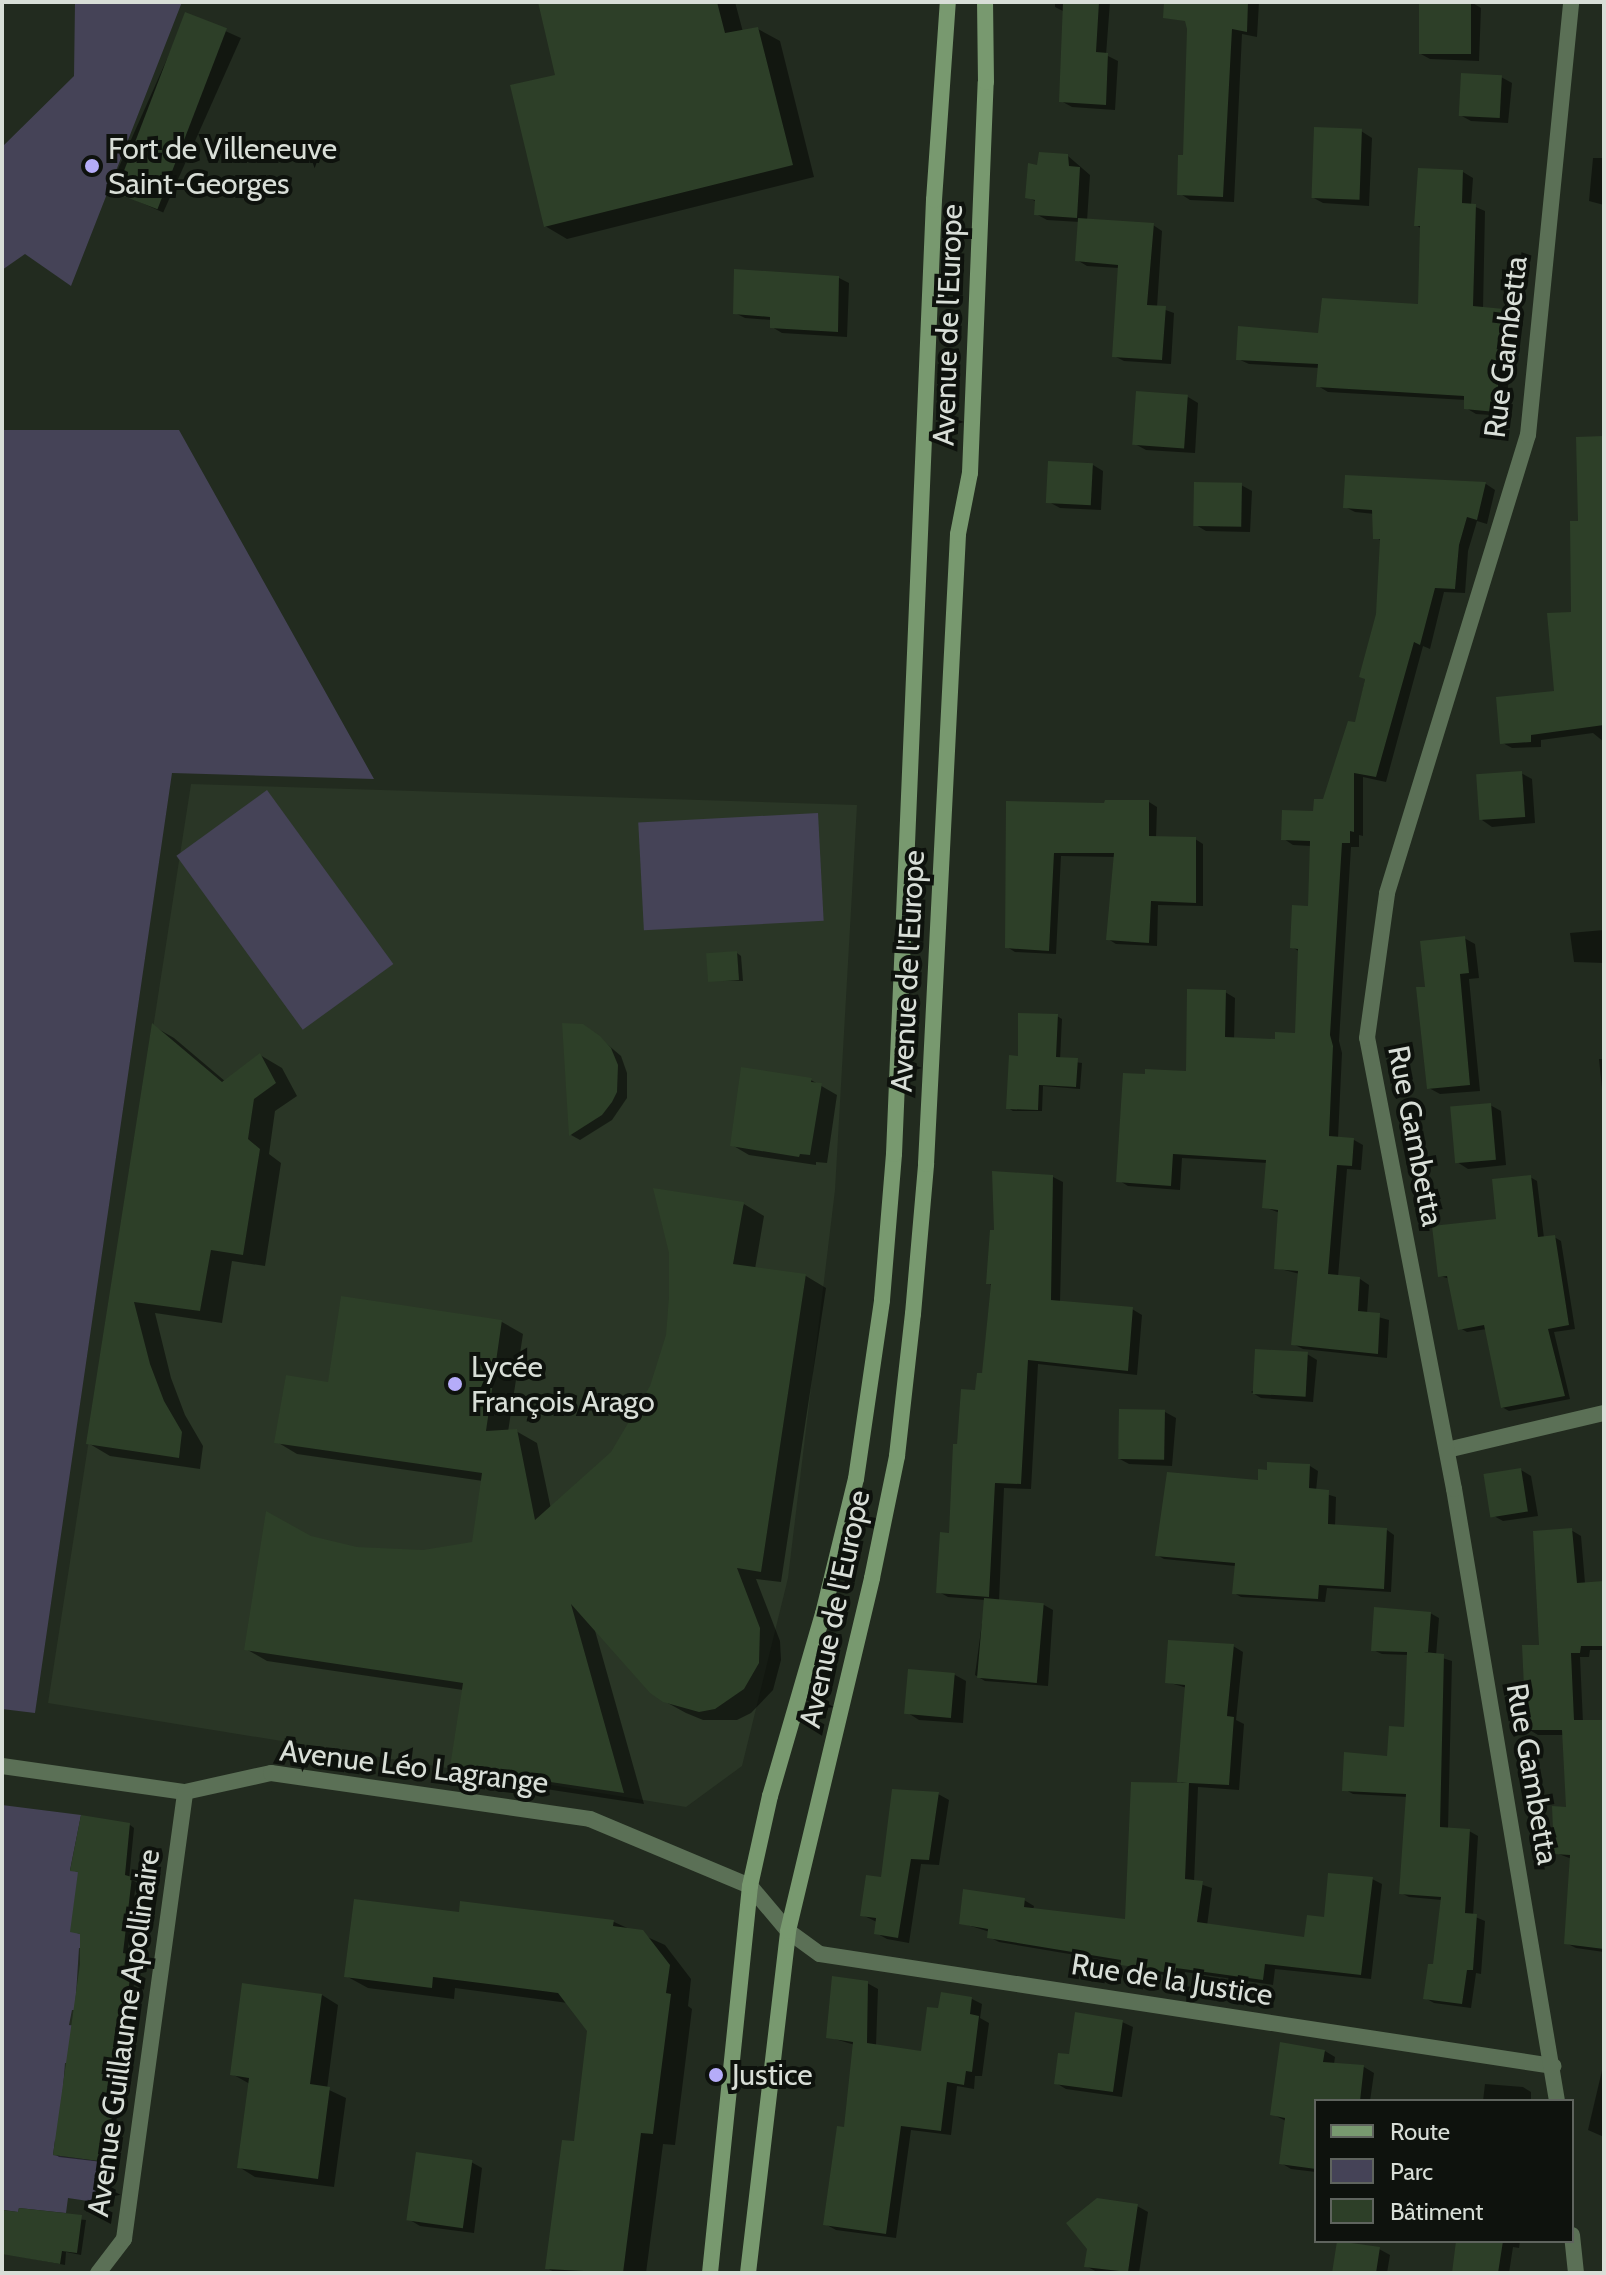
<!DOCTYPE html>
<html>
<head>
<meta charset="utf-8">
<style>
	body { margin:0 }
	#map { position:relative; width:1606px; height:2275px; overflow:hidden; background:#222b1f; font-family:Cabin,sans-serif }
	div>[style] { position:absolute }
	.built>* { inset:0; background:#2a3626 }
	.green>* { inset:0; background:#454357; transform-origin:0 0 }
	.shadow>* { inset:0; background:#0007; transform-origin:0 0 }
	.building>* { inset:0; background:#2d3f28; transform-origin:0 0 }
	.street>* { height:16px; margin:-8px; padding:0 8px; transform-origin:8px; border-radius:8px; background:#5b7056 }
	.secondary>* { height:16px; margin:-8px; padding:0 8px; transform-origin:8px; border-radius:8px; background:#78996f }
	.dots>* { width:22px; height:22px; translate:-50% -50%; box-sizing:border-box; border:4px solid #0e120d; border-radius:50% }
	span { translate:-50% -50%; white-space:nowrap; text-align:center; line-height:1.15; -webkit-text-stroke:8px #0e120d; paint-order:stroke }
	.poi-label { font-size:30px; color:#d8ded7 }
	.left { translate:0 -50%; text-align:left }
	.street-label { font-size:30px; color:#d8ded7 }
	.frame { position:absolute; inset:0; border:4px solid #d8ded7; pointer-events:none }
	.legend { position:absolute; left:1314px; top:2099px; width:260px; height:144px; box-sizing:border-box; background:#0e120d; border:2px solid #5f645e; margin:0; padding:10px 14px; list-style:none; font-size:24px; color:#d8ded7 }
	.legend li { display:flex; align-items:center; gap:16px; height:40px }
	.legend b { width:40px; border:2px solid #5f645e }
</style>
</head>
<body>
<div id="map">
	<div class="built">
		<i style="clip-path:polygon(191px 784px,857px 805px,835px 1190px,788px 1578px,742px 1766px,686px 1807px,48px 1703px)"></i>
	</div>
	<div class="green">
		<i style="clip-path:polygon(75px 2px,182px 2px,71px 286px,25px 254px,2px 270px,2px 147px,74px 76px)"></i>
		<i style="clip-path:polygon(2px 430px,179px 430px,374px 779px,172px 773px,35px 1713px,2px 1709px)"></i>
		<i style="left:267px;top:790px;width:215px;height:112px;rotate:54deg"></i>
		<i style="left:818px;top:813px;width:108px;height:180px;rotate:87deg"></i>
		<i style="clip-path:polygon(2px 1805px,81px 1815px,70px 1870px,82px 1872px,124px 1940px,122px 1953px,79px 1948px,75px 2010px,72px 2010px,69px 2025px,123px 2032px,121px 2046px,71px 2040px,68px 2063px,65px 2063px,59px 2139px,55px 2140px,53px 2155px,106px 2162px,101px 2203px,68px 2198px,66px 2213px,19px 2208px,18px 2212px,4px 2210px,2px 2219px)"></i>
	</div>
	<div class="shadow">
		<i style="clip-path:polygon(540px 2px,735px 2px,743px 32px,758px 29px,780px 41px,814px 177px,567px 239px,545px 226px,557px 76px)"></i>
		<i style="clip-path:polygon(1055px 2px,1110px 2px,1106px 55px,1118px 61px,1115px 110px,1072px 107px,1061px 101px,1065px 12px,1055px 7px)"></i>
		<i style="clip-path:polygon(1190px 2px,1259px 2px,1257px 37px,1242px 34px,1234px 202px,1190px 200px,1179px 193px,1184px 158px)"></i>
		<i style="clip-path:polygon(1421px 2px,1471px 2px,1481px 8px,1479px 61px,1430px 59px,1419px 53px)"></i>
		<i style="left:187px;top:14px;width:59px;height:191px;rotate:24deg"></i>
		<i style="clip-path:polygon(1501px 77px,1512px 83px,1508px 123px,1471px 121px,1460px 115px)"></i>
		<i style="clip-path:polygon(1361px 131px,1372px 138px,1369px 206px,1323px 203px,1312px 197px)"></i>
		<i style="clip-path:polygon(1068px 156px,1090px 175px,1087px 221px,1153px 225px,1162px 231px,1157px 307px,1174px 313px,1171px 364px,1124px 361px,1114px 356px,1119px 268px,1087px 266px,1077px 260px,1080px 222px,1047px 220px,1036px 214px,1037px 202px,1027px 197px,1039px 167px)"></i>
		<i style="clip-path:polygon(1593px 158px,1604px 158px,1604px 205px,1589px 201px)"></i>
		<i style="clip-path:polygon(1463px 172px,1473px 178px,1471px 205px,1485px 211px,1483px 309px,1503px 311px,1513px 316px,1506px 416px,1476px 414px,1466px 408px,1466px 400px,1328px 392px,1318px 386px,1320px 368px,1249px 364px,1238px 359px,1420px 306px,1422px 229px,1416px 225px)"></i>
		<i style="clip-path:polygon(736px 271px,839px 278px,849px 283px,847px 337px,782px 333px,772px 327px,772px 320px,745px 318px,735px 313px)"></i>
		<i style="clip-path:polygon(1188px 397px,1198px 403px,1195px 453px,1146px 450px,1135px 444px)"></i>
		<i style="clip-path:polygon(1604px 439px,1604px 742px,1593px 733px,1541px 740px,1541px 747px,1512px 748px,1501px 742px,1556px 693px,1573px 614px,1580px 523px)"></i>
		<i style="clip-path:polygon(1093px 465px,1103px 471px,1101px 510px,1060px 508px,1049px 502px)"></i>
		<i style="clip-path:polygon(1346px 477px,1486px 484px,1495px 490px,1487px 524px,1477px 521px,1468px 551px,1465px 593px,1444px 592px,1430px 649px,1423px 646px,1386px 782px,1363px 777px,1363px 836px,1359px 835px,1359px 847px,1351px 847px,1339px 1041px,1342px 1053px,1338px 1138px,1354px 1140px,1363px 1145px,1361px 1170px,1347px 1169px,1338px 1277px,1360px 1279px,1369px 1285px,1367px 1314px,1389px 1320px,1387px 1358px,1303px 1349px,1293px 1344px,1300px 1274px,1276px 1268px,1280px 1213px,1264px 1207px,1268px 1163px,1182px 1158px,1180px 1190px,1128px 1186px,1118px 1180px,1188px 1073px,1225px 992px,1235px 998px,1234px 1040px,1277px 1041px,1297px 1035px,1300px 952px,1292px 947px,1310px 908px,1311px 846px,1293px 845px,1284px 839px,1324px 801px,1356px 724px,1378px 614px,1382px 541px,1375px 537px,1375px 514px,1355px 512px,1345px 507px)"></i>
		<i style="clip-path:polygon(1241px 485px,1252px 491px,1250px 532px,1206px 531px,1196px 525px)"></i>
		<i style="clip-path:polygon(1521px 773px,1532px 779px,1535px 823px,1492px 827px,1482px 820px)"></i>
		<i style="clip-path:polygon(1149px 802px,1157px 807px,1156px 838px,1195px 839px,1203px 844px,1203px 906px,1158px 905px,1157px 946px,1116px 944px,1108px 939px,1116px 857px,1061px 856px,1056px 954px,1015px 952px,1007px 947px,1008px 803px,1106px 805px)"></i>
		<i style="clip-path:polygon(1604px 930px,1604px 963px,1574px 962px,1570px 933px)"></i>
		<i style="clip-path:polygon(1464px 938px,1475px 944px,1479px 978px,1469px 979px,1480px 1091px,1440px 1094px,1429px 1088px,1428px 988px)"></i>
		<i style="clip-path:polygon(737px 953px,741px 956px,743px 981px,709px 980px)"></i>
		<i style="clip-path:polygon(1057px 1016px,1062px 1019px,1060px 1060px,1082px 1063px,1080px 1089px,1043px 1086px,1042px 1111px,1013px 1111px,1008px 1108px,1020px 1058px)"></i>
		<i style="clip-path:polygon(153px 1026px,174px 1038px,226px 1082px,260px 1055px,282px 1068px,297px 1096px,275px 1111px,269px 1154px,281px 1163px,265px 1266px,232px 1261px,222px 1323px,155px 1313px,171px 1378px,185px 1415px,203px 1446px,200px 1469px,110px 1456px,88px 1443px)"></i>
		<i style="clip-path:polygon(594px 1033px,621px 1056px,627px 1073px,627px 1098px,612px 1120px,580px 1140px,571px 1135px)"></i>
		<i style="clip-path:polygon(1599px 1059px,1604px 1059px,1604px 1108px)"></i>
		<i style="clip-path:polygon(811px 1080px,837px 1095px,827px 1163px,816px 1162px,816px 1165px,749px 1155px,732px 1145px)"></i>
		<i style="clip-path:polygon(1490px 1105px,1501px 1111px,1506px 1165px,1468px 1169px,1457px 1162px)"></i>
		<i style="clip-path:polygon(1602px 1133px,1604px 1133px,1604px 1168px)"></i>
		<i style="clip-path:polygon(1053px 1177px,1063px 1182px,1060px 1303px,1132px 1309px,1142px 1315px,1137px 1375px,1038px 1364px,1031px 1489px,1004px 1488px,999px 1601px,1044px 1605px,1053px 1610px,1048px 1686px,985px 1681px,975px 1675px,985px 1600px,948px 1597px,939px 1592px,951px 1535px,959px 1446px,984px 1376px,993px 1286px,988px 1283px,996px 1232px)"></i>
		<i style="clip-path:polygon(1530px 1177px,1537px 1181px,1544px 1238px,1554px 1237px,1561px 1241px,1575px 1329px,1554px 1332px,1570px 1399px,1509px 1411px,1502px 1407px,1487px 1329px,1467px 1332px,1460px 1328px,1450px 1279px,1440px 1276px,1498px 1221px)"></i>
		<i style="clip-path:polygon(744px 1204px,764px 1216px,755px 1269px,806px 1276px,826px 1288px,781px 1582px,756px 1579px,780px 1641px,781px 1660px,773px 1690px,751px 1713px,737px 1720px,703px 1720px,686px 1713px,664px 1701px,594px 1627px,644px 1804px,473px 1778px,452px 1766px,463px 1690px,267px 1661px,246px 1649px,310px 1538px,357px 1549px,423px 1552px,473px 1544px,483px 1481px,297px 1454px,277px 1442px,329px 1384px,342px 1298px,502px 1322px,523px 1334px,508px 1432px,516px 1431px,537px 1443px,551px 1509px,612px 1453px,652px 1387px)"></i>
		<i style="clip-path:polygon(1307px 1354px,1317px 1360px,1313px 1402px,1261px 1398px,1251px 1392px)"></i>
		<i style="clip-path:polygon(1121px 1411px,1165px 1412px,1176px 1418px,1172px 1466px,1129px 1464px,1118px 1458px)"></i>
		<i style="clip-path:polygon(1269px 1464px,1310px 1466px,1318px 1471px,1316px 1491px,1336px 1497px,1335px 1526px,1387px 1530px,1394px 1535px,1391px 1592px,1327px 1588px,1325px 1602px,1241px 1597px,1234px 1593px,1236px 1566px,1164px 1559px,1157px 1555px,1260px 1482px,1269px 1472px)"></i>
		<i style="clip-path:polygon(1521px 1470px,1531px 1476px,1538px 1516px,1503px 1521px,1492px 1515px)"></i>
		<i style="clip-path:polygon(1571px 1530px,1581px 1536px,1585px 1583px,1604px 1583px,1604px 1650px,1590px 1650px,1589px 1657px,1580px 1657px,1583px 1723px,1604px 1723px,1604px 1952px,1576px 1948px,1566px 1943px,1572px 1859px,1556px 1853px,1568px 1809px,1564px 1735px,1538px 1735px,1528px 1729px,1541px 1647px)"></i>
		<i style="clip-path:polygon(1430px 1613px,1439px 1618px,1436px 1656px,1452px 1661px,1448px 1829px,1469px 1831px,1478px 1836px,1473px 1916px,1485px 1921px,1481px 1974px,1476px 1973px,1471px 2008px,1434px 2003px,1425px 1998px,1434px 1966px,1442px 1900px,1409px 1897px,1401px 1893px,1408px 1797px,1353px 1794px,1344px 1789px,1389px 1758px,1406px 1729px,1409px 1655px,1382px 1654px,1373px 1650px)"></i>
		<i style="clip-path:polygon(1233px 1646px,1243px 1652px,1236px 1720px,1244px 1724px,1239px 1790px,1198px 1787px,1194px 1882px,1212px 1888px,1207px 1926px,1305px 1940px,1372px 1879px,1382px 1884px,1371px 1979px,1275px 1969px,1273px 1985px,1185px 1972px,1184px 1978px,1133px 1970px,1123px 1963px,999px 1942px,989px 1937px,990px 1932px,961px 1923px,1024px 1900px,1034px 1906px,1033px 1910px,1126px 1921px,1185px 1785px,1179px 1781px,1187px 1688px,1167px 1682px)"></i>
		<i style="clip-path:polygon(955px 1675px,966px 1681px,963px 1723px,919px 1720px,908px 1713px)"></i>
		<i style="clip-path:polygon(938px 1794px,949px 1800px,939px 1865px,921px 1864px,909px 1943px,887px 1939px,876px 1933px,877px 1922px,862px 1915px)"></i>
		<i style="clip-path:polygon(130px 1825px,134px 1828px,129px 1879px,136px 1882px,127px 1956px,137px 1960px,111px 2163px,59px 2157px,55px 2154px,82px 1965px,82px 1935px,72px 1931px,80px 1873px,72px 1870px)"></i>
		<i style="clip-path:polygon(460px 1915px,614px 1922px,665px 1945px,691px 1979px,688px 2006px,692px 2009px,675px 2145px,663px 2144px,646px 2273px,556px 2273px,547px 2268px,575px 2143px,590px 2031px,568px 2003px,455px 1988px,454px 1999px,368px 1988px,346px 1976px)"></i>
		<i style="clip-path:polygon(867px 1983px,878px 1989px,876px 2046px,922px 2053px,939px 2010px,972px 1999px,982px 2004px,980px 2018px,989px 2023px,982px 2076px,975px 2076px,974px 2089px,957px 2086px,951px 2135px,911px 2130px,896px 2238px,836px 2230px,825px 2224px,846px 2129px,855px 2045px,828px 2037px)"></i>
		<i style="clip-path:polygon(322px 1995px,338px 2005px,327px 2089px,346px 2098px,334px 2187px,255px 2177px,239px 2167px,250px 2084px,232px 2074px)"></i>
		<i style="clip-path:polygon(1122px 2022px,1133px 2027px,1122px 2097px,1066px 2089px,1056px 2083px,1070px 2057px)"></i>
		<i style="clip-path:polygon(1325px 2051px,1335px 2057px,1334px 2064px,1364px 2067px,1374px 2073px,1370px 2101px,1316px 2101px,1316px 2172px,1291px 2169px,1281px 2163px,1286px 2121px,1272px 2114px)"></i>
		<i style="clip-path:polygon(1604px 2062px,1604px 2137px,1588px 2130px)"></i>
		<i style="clip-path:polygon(1485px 2084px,1523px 2087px,1531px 2092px,1531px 2101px,1483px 2101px)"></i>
		<i style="clip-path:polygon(471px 2162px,482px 2168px,474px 2233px,420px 2226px,410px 2220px)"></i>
		<i style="clip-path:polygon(1137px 2206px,1148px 2212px,1139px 2273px,1097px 2272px,1086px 2266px)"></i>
		<i style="clip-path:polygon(20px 2214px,86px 2220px,81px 2255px,66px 2252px,65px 2265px,2px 2253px,2px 2236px)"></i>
		<i style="clip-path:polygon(1458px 2241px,1520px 2241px,1519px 2248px,1513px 2247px,1509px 2273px,1454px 2273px)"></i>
		<i style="clip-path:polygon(1379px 2249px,1390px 2255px,1387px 2273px,1334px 2273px)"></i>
	</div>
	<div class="building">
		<i style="clip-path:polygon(538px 2px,717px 2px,725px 33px,758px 27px,793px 165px,544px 227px,510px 85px,555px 75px)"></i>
		<i style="clip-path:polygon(1063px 2px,1099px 2px,1096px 52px,1108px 53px,1106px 105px,1059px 102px)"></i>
		<i style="clip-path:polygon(1164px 2px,1248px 2px,1247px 32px,1232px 29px,1223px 197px,1177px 195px,1178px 155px,1183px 155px,1187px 29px,1185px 21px,1163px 18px)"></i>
		<i style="left:1419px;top:2px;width:52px;height:52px"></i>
		<i style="left:185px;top:12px;width:45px;height:194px;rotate:21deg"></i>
		<i style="left:1461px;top:73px;width:41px;height:43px;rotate:3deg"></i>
		<i style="left:1314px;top:127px;width:48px;height:71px;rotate:2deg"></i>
		<i style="clip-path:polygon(1039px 152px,1068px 154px,1069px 166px,1080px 167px,1077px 218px,1034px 215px,1035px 200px,1025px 198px,1028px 163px,1037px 165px)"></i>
		<i style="clip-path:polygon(1418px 168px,1463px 170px,1462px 203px,1476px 204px,1473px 306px,1504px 309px,1496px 412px,1464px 409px,1464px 396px,1316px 387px,1318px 364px,1236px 360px,1238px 326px,1318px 333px,1322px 298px,1418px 304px,1420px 226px,1414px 226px)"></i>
		<i style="clip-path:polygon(1078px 218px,1154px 223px,1147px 305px,1166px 306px,1162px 360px,1112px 357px,1118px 265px,1075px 261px)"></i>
		<i style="clip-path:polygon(734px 269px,839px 276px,838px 332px,770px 328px,770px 317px,733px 314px)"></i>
		<i style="left:1136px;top:391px;width:52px;height:54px;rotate:4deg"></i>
		<i style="clip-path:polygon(1604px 436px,1604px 725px,1531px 735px,1531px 742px,1500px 744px,1496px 697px,1554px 691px,1547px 613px,1571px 612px,1570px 521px,1578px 521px,1576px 437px)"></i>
		<i style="left:1048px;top:461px;width:45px;height:42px;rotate:3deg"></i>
		<i style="clip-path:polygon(1345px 475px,1486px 482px,1477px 520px,1467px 517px,1459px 545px,1455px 589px,1435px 588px,1420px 645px,1414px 642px,1376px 777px,1354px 773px,1354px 832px,1350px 831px,1350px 843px,1342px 843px,1330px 1035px,1333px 1046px,1329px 1136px,1354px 1138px,1352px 1166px,1337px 1165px,1328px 1274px,1360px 1277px,1358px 1311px,1380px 1313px,1378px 1354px,1291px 1345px,1298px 1271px,1274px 1269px,1278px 1210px,1262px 1208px,1266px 1160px,1173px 1154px,1171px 1186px,1116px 1182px,1123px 1073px,1145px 1074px,1145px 1069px,1186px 1071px,1187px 989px,1226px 990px,1225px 1037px,1275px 1039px,1275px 1032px,1295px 1033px,1298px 949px,1290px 948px,1292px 905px,1308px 906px,1310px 841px,1281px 840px,1282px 810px,1313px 811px,1314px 799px,1323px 799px,1348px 721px,1355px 722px,1365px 679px,1359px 677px,1376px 614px,1380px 539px,1373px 539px,1372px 510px,1343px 508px)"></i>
		<i style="left:1194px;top:482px;width:48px;height:44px;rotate:1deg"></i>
		<i style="left:1522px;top:771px;width:46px;height:46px;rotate:86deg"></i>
		<i style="clip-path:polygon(1105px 800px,1149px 800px,1149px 836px,1196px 837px,1196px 903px,1151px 901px,1149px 943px,1106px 940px,1114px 853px,1054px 853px,1049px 951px,1005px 948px,1006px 801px,1104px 803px)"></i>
		<i style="clip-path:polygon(1465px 936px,1469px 973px,1460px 974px,1470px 1085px,1427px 1089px,1416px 987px,1425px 987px,1420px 941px)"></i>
		<i style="left:737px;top:951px;width:29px;height:31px;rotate:86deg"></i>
		<i style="clip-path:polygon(1018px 1013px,1058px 1014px,1056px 1057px,1078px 1058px,1076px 1087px,1039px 1085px,1038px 1110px,1006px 1109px,1009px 1055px,1018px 1056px)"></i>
		<i style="clip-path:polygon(152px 1023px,222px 1082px,260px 1053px,276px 1083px,254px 1099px,248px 1139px,260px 1149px,243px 1255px,211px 1250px,200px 1311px,134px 1302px,150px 1364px,164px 1401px,182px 1432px,179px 1458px,86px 1444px)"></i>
		<i style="clip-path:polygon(562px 1023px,583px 1024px,600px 1036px,611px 1048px,618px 1065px,617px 1092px,612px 1102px,602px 1115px,569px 1136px)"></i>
		<i style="clip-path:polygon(741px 1067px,812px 1078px,811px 1082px,822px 1083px,810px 1155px,800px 1154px,799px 1157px,730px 1146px)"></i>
		<i style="left:1491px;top:1103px;width:57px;height:41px;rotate:85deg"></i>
		<i style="clip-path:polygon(992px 1171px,1053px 1175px,1051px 1300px,1133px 1307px,1128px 1371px,1028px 1360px,1021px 1484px,995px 1483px,989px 1597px,936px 1593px,940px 1532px,949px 1533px,953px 1444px,957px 1444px,961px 1389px,975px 1390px,977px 1373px,982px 1373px,991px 1284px,986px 1284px,990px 1230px,994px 1230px)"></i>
		<i style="clip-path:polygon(1531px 1175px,1538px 1237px,1555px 1235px,1569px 1325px,1548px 1329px,1565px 1396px,1501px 1408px,1484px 1325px,1458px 1330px,1447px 1276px,1438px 1277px,1432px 1226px,1496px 1219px,1492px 1179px)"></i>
		<i style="clip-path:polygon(653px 1188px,744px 1202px,733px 1264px,806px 1274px,761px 1572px,737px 1568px,760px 1628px,759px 1663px,744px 1689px,715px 1709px,699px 1712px,663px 1702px,650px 1693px,571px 1604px,624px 1793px,450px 1767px,463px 1683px,244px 1650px,266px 1511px,311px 1536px,357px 1547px,423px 1550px,472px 1542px,482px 1473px,274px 1443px,286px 1375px,328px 1382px,341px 1296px,502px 1320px,486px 1431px,517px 1429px,535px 1520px,611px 1452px,650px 1386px,666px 1335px,669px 1297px,669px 1253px)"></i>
		<i style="left:1255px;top:1349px;width:53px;height:45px;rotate:3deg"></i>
		<i style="left:1119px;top:1409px;width:46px;height:50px;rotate:1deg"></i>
		<i style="clip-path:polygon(1267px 1462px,1310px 1464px,1309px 1488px,1329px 1490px,1328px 1524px,1387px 1528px,1384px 1589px,1319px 1585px,1318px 1599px,1232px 1594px,1235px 1563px,1155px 1556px,1167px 1472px,1258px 1480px,1258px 1469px,1267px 1470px)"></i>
		<i style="left:1521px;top:1468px;width:44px;height:38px;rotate:81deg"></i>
		<i style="clip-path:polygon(1572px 1528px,1577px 1583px,1604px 1581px,1604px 1646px,1581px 1646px,1580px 1653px,1571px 1653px,1574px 1720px,1604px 1720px,1604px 1949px,1564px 1944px,1570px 1855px,1554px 1854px,1552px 1806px,1566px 1807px,1562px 1730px,1526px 1730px,1522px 1645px,1539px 1645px,1533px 1531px)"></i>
		<i style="left:984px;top:1598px;width:60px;height:80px;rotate:5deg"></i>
		<i style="clip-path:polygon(1374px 1607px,1431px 1612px,1428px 1652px,1424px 1652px,1444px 1654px,1440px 1827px,1470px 1829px,1465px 1913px,1477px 1914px,1473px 1970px,1467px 1970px,1462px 2004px,1423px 1999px,1428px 1964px,1433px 1964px,1441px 1897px,1399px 1894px,1406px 1794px,1342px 1791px,1344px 1752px,1387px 1756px,1389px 1726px,1404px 1727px,1407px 1652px,1371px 1651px)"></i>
		<i style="clip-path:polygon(1168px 1640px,1234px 1644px,1227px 1716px,1234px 1717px,1229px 1785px,1189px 1783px,1185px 1879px,1203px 1881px,1197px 1922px,1304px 1937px,1307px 1915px,1324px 1917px,1328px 1873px,1373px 1877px,1361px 1975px,1265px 1964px,1263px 1980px,1176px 1968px,1175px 1974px,1121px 1965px,1121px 1960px,987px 1938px,988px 1929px,959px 1924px,963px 1889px,1025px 1898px,1024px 1907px,1125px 1919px,1131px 1782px,1187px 1783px,1177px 1782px,1185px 1685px,1165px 1683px)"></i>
		<i style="left:908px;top:1669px;width:47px;height:45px;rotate:5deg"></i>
		<i style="clip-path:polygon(892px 1789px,939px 1792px,929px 1860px,911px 1859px,898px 1938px,874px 1934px,876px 1918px,860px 1916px,866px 1875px,881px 1877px)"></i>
		<i style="clip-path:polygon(81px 1815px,130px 1823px,125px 1875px,132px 1877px,123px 1953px,133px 1955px,106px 2162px,53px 2155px,80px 1964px,80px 1934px,70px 1932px,78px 1872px,70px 1871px)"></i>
		<i style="clip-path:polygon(354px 1899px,459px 1912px,460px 1901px,614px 1920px,613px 1926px,643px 1930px,670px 1965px,666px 1993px,671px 1994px,653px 2134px,641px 2133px,623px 2273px,545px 2269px,562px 2140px,574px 2141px,587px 2031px,558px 1993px,433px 1977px,432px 1988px,344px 1977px)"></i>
		<i style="clip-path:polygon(832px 1976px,868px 1981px,867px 2043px,921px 2051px,927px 2007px,938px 2008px,941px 1992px,972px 1997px,970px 2014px,979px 2016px,972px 2072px,966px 2071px,964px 2085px,947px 2082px,941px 2131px,901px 2126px,886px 2234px,823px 2225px,837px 2126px,844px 2127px,853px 2042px,826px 2038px)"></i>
		<i style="clip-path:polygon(242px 1983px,322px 1994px,310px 2084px,330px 2087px,318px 2179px,237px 2168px,249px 2078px,230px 2075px)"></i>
		<i style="clip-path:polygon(1075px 2012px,1123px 2020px,1113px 2092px,1054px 2084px,1058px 2053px,1069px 2054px)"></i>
		<i style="clip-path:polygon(1280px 2042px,1325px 2050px,1323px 2062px,1364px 2065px,1360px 2101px,1316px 2101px,1316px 2169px,1279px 2164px,1285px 2118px,1270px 2115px)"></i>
		<i style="left:416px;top:2152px;width:57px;height:69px;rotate:8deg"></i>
		<i style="clip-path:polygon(1097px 2198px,1138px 2204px,1128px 2272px,1084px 2267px,1087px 2249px,1066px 2223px)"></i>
		<i style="clip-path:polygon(19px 2208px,82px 2215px,77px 2253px,62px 2251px,60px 2264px,2px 2254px,2px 2210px,18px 2212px)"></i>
		<i style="clip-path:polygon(1337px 2241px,1380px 2247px,1376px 2273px,1332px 2273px)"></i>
		<i style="clip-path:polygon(1456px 2241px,1503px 2241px,1498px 2273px,1452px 2273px)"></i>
	</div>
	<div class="street">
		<i style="left:1447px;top:1450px;width:161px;rotate:-13.3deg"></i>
		<i style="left:2px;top:1766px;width:185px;rotate:8.1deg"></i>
		<i style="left:185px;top:1792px;width:88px;rotate:-12.5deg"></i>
		<i style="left:271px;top:1773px;width:322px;rotate:8.2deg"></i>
		<i style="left:590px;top:1819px;width:173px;rotate:22.7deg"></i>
		<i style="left:750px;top:1886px;width:59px;rotate:49.8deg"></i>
		<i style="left:788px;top:1931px;width:39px;rotate:36deg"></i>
		<i style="left:820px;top:1954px;width:742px;rotate:8.69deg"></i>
		<i style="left:1557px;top:2101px;width:621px;rotate:-99.55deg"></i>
		<i style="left:1454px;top:1489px;width:459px;rotate:-100.9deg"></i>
		<i style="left:1367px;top:1038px;width:146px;rotate:-82.1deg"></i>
		<i style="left:1387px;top:893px;width:479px;rotate:-72.9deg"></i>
		<i style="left:1528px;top:435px;width:435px;rotate:-84.3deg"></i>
		<i style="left:1572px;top:2235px;width:38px;rotate:84deg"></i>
		<i style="left:98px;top:2273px;width:43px;rotate:-52.6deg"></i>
		<i style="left:124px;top:2239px;width:451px;rotate:-82.2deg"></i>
	</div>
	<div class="secondary">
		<i style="left:710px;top:2273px;width:389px;rotate:-84.1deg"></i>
		<i style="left:750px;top:1886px;width:92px;rotate:-77.5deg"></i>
		<i style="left:770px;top:1796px;width:190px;rotate:-73.8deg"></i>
		<i style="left:823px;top:1614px;width:139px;rotate:-76.3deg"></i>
		<i style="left:856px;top:1479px;width:181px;rotate:-81.7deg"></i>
		<i style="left:882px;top:1300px;width:146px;rotate:-85.3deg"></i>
		<i style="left:894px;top:1154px;width:955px;rotate:-87.6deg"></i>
		<i style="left:934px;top:200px;width:198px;rotate:-86deg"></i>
		<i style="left:748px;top:2273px;width:344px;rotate:-83.3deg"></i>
		<i style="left:788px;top:1931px;width:363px;rotate:-76.6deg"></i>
		<i style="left:872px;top:1578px;width:125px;rotate:-78.4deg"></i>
		<i style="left:897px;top:1456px;width:143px;rotate:-83.6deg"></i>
		<i style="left:913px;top:1314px;width:151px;rotate:-85deg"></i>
		<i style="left:926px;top:1164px;width:631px;rotate:-87.09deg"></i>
		<i style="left:958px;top:534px;width:62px;rotate:-78.9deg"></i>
		<i style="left:970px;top:473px;width:391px;rotate:-87.7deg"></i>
		<i style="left:986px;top:82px;width:80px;rotate:-90.7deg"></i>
	</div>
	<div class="dots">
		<i style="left:92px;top:166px;background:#b5acf9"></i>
		<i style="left:455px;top:1384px;background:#b5acf9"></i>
		<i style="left:716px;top:2075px;background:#b5acf9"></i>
	</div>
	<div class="poi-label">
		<span class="left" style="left:108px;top:166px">Fort de Villeneuve<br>Saint-Georges</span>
		<span class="left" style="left:471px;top:1384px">Lycée<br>François Arago</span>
		<span class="left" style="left:732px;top:2075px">Justice</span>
	</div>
	<div class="street-label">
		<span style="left:948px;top:325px;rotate:-88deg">Avenue de l'Europe</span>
		<span style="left:1506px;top:347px;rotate:-83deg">Rue Gambetta</span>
		<span style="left:908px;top:971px;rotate:-87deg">Avenue de l'Europe</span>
		<span style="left:1415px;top:1136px;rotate:79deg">Rue Gambetta</span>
		<span style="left:835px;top:1609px;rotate:-78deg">Avenue de l'Europe</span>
		<span style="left:414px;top:1767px;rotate:7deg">Avenue Léo Lagrange</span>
		<span style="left:1532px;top:1774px;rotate:80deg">Rue Gambetta</span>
		<span style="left:1172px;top:1980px;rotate:9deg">Rue de la Justice</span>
		<span style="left:124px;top:2033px;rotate:-82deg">Avenue Guillaume Apollinaire</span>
	</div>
	<div class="frame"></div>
	<ul class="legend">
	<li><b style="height:10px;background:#78996f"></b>Route</li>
	<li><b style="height:22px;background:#454357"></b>Parc</li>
	<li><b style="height:22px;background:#2d3f28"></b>Bâtiment</li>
	</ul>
</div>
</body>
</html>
